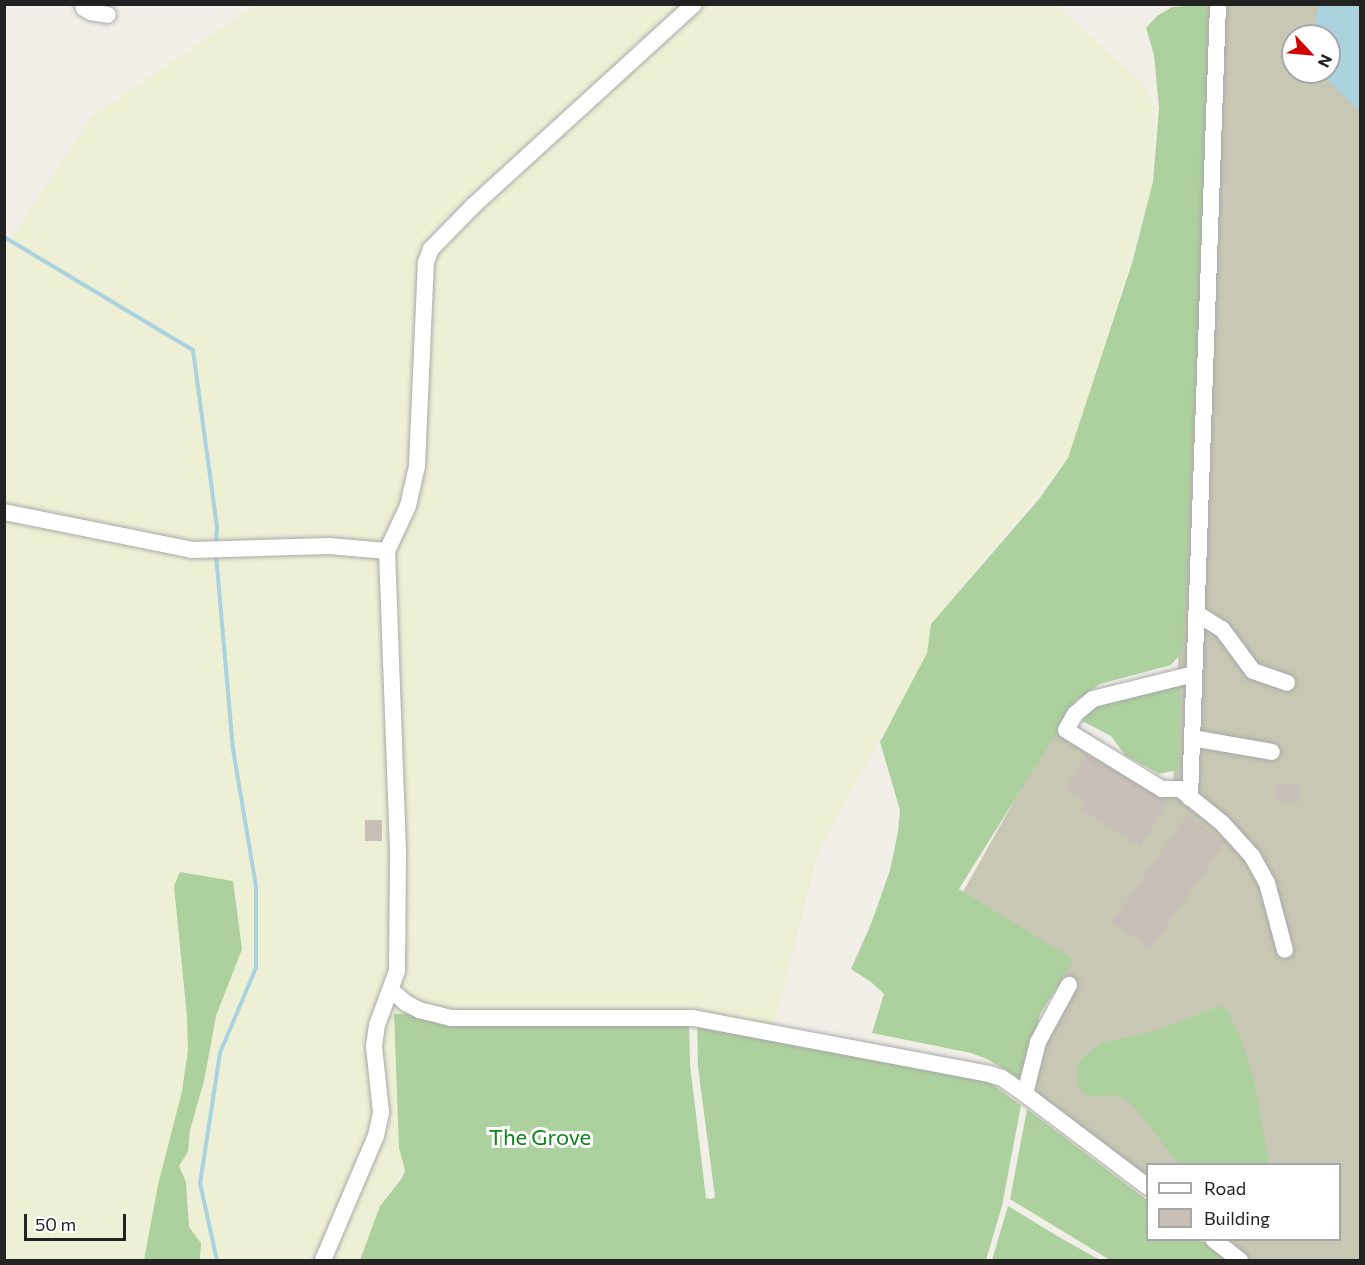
<!DOCTYPE html>
<html>
<head>
<meta charset="utf-8">
<style>
	body { margin:0 }
	#map { position:relative; width:1365px; height:1265px; overflow:hidden; background:#f2efe9; font-family:Commissioner,sans-serif }
	div>[style] { position:absolute }
	.construction>* { inset:0; background:#c7c7b4 }
	.farmland>* { inset:0; background:#eef0d5 }
	.forest>* { inset:0; background:#add19e }
	.water>* { inset:0; background:#aad3df }
	.stream>* { height:4px; margin:-2px; padding:0 2px; transform-origin:2px; border-radius:2px; background:#aad3df }
	.building>* { inset:0; background:#c7bfb8; transform-origin:0 0 }
	.roads { filter:drop-shadow(0 0 2px #a9a9a9) drop-shadow(0 0 2px #a9a9a9) }
	.minor>* { height:16px; margin:-8px; padding:0 8px; transform-origin:8px; border-radius:8px; background:#fff }
	span { translate:-50% -50%; white-space:nowrap; text-align:center; line-height:1.15; -webkit-text-stroke:6px #fff; paint-order:stroke }
	.park-label { font-size:22px; color:#0c8416 }
	.frame { position:absolute; inset:0; border:6px solid #222; pointer-events:none }
	.legend { position:absolute; left:1146px; top:1163px; width:195px; height:78px; box-sizing:border-box; background:#fff; border:2px solid #a7a7a7; margin:0; padding:8px 10px; list-style:none; font-size:18px; color:#222 }
	.legend li { display:flex; align-items:center; gap:12px; height:30px }
	.legend b { width:30px; border:2px solid #a7a7a7 }
	.north { position:absolute; left:1281px; top:24px; width:60px; height:60px; box-sizing:border-box; background:#fff; border:2px solid #a7a7a7; border-radius:50%; rotate:116deg; font-size:16px; font-weight:700; line-height:24px; text-align:center; color:#222 }
	.north::after { content:''; display:block; margin:auto; width:21px; height:27px; background:#d40000; clip-path:polygon(50% 0,100% 100%,50% 72%,0 100%) }
	.scale { position:absolute; left:24px; top:1214px; width:102px; height:27px; box-sizing:border-box; border:3px solid #222; border-top:0; padding-left:8px; font-size:18px; line-height:21px; white-space:nowrap; color:#222; -webkit-text-stroke:4px #fff; paint-order:stroke }
</style>
</head>
<body>
<div id="map">
	<div class="construction">
		<i style="clip-path:polygon(evenodd,1204px 5px,1360px 5px,1360px 1260px,1248px 1260px,1220px 1240px,1340px 1240px,1340px 1164px,1148px 1164px,1147px 1183px,1015px 1080px,1069px 961px,960px 897px,1062px 716px,1173px 789px,1204px 5px,1293px 36px,1329px 36px,1329px 72px,1293px 72px,1293px 36px)"></i>
	</div>
	<div class="farmland">
		<i style="clip-path:polygon(256px 5px,1056px 5px,1145px 85px,1154px 108px,1152px 190px,1084px 413px,1068px 458px,931px 624px,927px 653px,819px 850px,772px 1032px,689px 1013px,402px 1145px,405px 1170px,380px 1206px,360px 1260px,5px 1260px,5px 247px,92px 116px)"></i>
	</div>
	<div class="forest">
		<i style="clip-path:polygon(1203px 5px,1213px 16px,1183px 651px,1171px 665px,1100px 684px,1077px 700px,959px 889px,1074px 960px,1040px 1014px,1026px 1075px,1019px 1078px,987px 1059px,971px 1053px,872px 1033px,884px 994px,871px 982px,851px 969px,871px 924px,890px 870px,898px 832px,900px 810px,880px 742px,927px 653px,931px 624px,1039px 499px,1068px 458px,1132px 263px,1153px 182px,1159px 108px,1154px 55px,1146px 28px,1157px 16px,1172px 7px)"></i>
		<i style="clip-path:polygon(1181px 685px,1178px 770px,1159px 774px,1125px 755px,1111px 736px,1082px 721px,1092px 706px)"></i>
		<i style="clip-path:polygon(180px 872px,233px 881px,242px 949px,216px 1016px,204px 1081px,190px 1130px,188px 1152px,179px 1166px,186px 1182px,189px 1227px,201px 1243px,200px 1260px,144px 1260px,158px 1185px,182px 1091px,188px 1050px,187px 1017px,174px 886px)"></i>
		<i style="clip-path:polygon(1220px 1006px,1228px 1010px,1242px 1042px,1255px 1084px,1269px 1164px,1179px 1164px,1133px 1105px,1123px 1098px,1113px 1095px,1087px 1097px,1078px 1083px,1078px 1065px,1083px 1057px,1101px 1043px,1152px 1032px)"></i>
		<i style="clip-path:polygon(544px 1012px,689px 1013px,690px 1065px,706px 1198px,711px 1199px,715px 1197px,698px 1067px,697px 1013px,966px 1066px,1021px 1105px,1002px 1206px,986px 1260px,360px 1260px,380px 1206px,402px 1178px,405px 1170px,399px 1148px,394px 1014px)"></i>
		<i style="clip-path:polygon(1027px 1109px,1147px 1200px,1148px 1240px,1201px 1240px,1231px 1260px,1110px 1260px,1010px 1199px)"></i>
		<i style="clip-path:polygon(1008px 1206px,1059px 1237px,1100px 1260px,992px 1260px)"></i>
	</div>
	<div class="water">
		<i style="clip-path:polygon(1319px 5px,1360px 5px,1360px 112px,1320px 72px,1329px 72px,1329px 36px,1312px 36px)"></i>
	</div>
	<div class="stream">
		<i style="left:4px;top:237px;width:220px;rotate:30.9deg"></i>
		<i style="left:193px;top:350px;width:180px;rotate:82.3deg"></i>
		<i style="left:217px;top:528px;width:16px;rotate:94deg"></i>
		<i style="left:216px;top:555px;width:195px;rotate:85deg"></i>
		<i style="left:233px;top:749px;width:139px;rotate:80.5deg"></i>
		<i style="left:256px;top:886px;width:82px;rotate:90deg"></i>
		<i style="left:256px;top:968px;width:92px;rotate:113deg"></i>
		<i style="left:220px;top:1053px;width:132px;rotate:98.7deg"></i>
		<i style="left:200px;top:1183px;width:79px;rotate:77.6deg"></i>
	</div>
	<div class="building">
		<i style="clip-path:polygon(1086px 755px,1168px 802px,1140px 846px,1080px 809px,1085px 802px,1065px 789px)"></i>
		<i style="left:1275px;top:783px;width:26px;height:18px;rotate:2deg"></i>
		<i style="left:1187px;top:815px;width:47px;height:131px;rotate:35deg"></i>
		<i style="left:365px;top:820px;width:17px;height:21px"></i>
	</div>
	<div class="roads">
		<div class="minor">
			<i style="left:83px;top:4px;width:4px;rotate:76deg"></i>
			<i style="left:84px;top:8px;width:8px;rotate:30deg"></i>
			<i style="left:91px;top:12px;width:17px;rotate:10deg"></i>
			<i style="left:4px;top:512px;width:192px;rotate:11.4deg"></i>
			<i style="left:192px;top:550px;width:137px;rotate:-1.7deg"></i>
			<i style="left:329px;top:546px;width:58px;rotate:4.9deg"></i>
			<i style="left:1196px;top:613px;width:31px;rotate:32deg"></i>
			<i style="left:1222px;top:629px;width:52px;rotate:53.6deg"></i>
			<i style="left:1253px;top:671px;width:36px;rotate:19deg"></i>
			<i style="left:1194px;top:674px;width:104px;rotate:166.1deg"></i>
			<i style="left:1093px;top:699px;width:23px;rotate:140deg"></i>
			<i style="left:1075px;top:714px;width:18px;rotate:119deg"></i>
			<i style="left:1066px;top:730px;width:113px;rotate:31.6deg"></i>
			<i style="left:1162px;top:789px;width:18px"></i>
			<i style="left:1180px;top:789px;width:54px;rotate:39deg"></i>
			<i style="left:1222px;top:823px;width:45px;rotate:47.7deg"></i>
			<i style="left:1252px;top:856px;width:31px;rotate:61deg"></i>
			<i style="left:1267px;top:883px;width:69px;rotate:75deg"></i>
			<i style="left:1192px;top:738px;width:81px;rotate:9.9deg"></i>
			<i style="left:1190px;top:798px;width:794px;rotate:-87.98deg"></i>
			<i style="left:392px;top:991px;width:18px;rotate:41deg"></i>
			<i style="left:406px;top:1003px;width:15px;rotate:28deg"></i>
			<i style="left:419px;top:1010px;width:33px;rotate:14deg"></i>
			<i style="left:451px;top:1018px;width:242px"></i>
			<i style="left:693px;top:1018px;width:301px;rotate:10.7deg"></i>
			<i style="left:989px;top:1074px;width:14px;rotate:17deg"></i>
			<i style="left:1002px;top:1078px;width:28px;rotate:35deg"></i>
			<i style="left:1025px;top:1094px;width:154px;rotate:37.1deg"></i>
			<i style="left:1025px;top:1094px;width:54px;rotate:-76deg"></i>
			<i style="left:1038px;top:1042px;width:65px;rotate:-61.5deg"></i>
			<i style="left:1214px;top:1240px;width:33px;rotate:38deg"></i>
			<i style="left:323px;top:1260px;width:135px;rotate:-66.9deg"></i>
			<i style="left:376px;top:1136px;width:25px;rotate:-78deg"></i>
			<i style="left:381px;top:1112px;width:66px;rotate:-96.1deg"></i>
			<i style="left:374px;top:1046px;width:21px;rotate:-82deg"></i>
			<i style="left:377px;top:1025px;width:58px;rotate:-69.7deg"></i>
			<i style="left:397px;top:971px;width:120px;rotate:-89.5deg"></i>
			<i style="left:398px;top:851px;width:300px;rotate:-92.1deg"></i>
			<i style="left:387px;top:551px;width:50px;rotate:-65deg"></i>
			<i style="left:408px;top:506px;width:41px;rotate:-77.3deg"></i>
			<i style="left:417px;top:466px;width:204px;rotate:-87.5deg"></i>
			<i style="left:426px;top:262px;width:14px;rotate:-69deg"></i>
			<i style="left:431px;top:249px;width:60px;rotate:-45.7deg"></i>
			<i style="left:473px;top:206px;width:299px;rotate:-42.4deg"></i>
		</div>
	</div>
	<div class="park-label">
		<span style="left:540px;top:1137px">The Grove</span>
	</div>
	<div class="frame"></div>
	<ul class="legend">
	<li><b style="height:8px;background:#fff"></b>Road</li>
	<li><b style="height:16px;background:#c7bfb8"></b>Building</li>
	</ul>
	<div class="north">N</div>
	<div class="scale">50 m</div>
</div>
</body>
</html>
